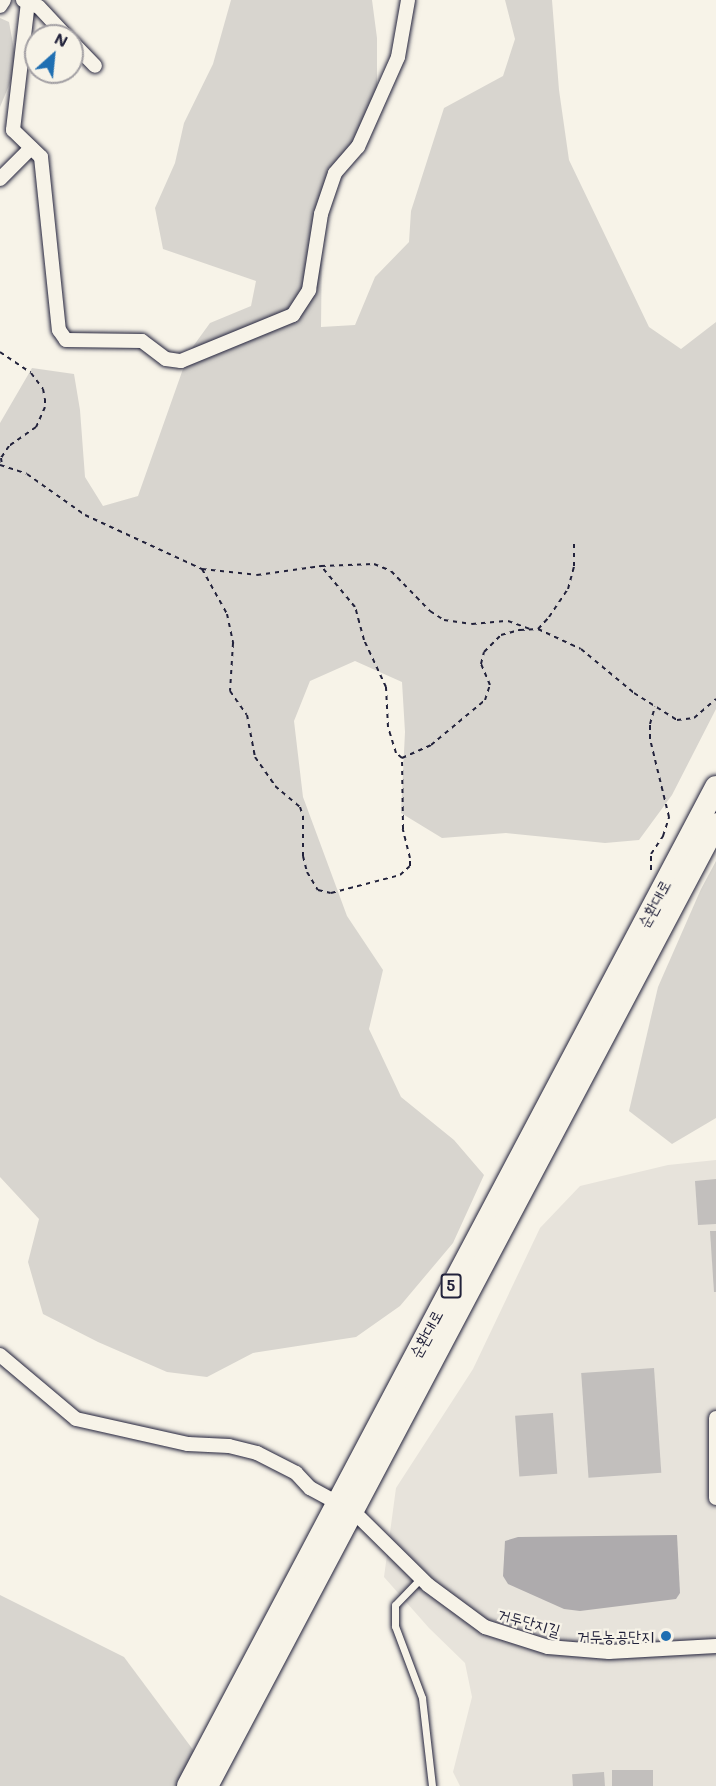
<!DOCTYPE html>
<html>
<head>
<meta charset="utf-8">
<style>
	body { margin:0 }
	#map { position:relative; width:716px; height:1786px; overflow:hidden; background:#f7f3e8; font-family:Mali,"Poor Story",sans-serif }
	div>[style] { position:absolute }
	.built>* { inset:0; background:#e7e3db }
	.green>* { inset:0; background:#d8d5cf }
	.water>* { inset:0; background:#aeabad }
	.building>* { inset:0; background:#c2bfbd; transform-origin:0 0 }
	.path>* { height:2px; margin-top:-1px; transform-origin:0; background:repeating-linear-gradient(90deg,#22223b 0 4.5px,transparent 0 9px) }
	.roads { filter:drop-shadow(0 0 2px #22223b) drop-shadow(0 0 2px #22223b) }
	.service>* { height:7px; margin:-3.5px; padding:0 3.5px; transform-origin:3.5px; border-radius:3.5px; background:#f7f3e8 }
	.minor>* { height:14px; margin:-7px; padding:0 7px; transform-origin:7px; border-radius:7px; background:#f7f3e8 }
	.primary>* { height:22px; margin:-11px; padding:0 11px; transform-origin:11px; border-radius:11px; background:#f7f3e8 }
	.dots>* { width:16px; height:16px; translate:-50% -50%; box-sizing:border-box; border:3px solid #f7f3e8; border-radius:50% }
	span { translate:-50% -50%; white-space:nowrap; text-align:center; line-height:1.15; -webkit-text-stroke:4.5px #f7f3e8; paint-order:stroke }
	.shield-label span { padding:2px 4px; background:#f7f3e8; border:2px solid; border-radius:4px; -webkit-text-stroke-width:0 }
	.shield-label { font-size:15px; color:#22223b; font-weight:700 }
	.street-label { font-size:16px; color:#22223b }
	.poi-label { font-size:16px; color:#22223b }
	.right { translate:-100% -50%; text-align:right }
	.north { position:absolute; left:24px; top:24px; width:60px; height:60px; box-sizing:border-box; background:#f7f3e8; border:2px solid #a29fa3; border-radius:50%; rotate:27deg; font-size:16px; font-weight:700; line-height:24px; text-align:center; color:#22223b }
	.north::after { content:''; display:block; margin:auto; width:21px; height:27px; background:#1f6fb2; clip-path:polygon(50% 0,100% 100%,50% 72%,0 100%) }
</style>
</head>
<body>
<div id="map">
	<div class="built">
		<i style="clip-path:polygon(716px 1160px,716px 1786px,460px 1786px,453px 1772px,472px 1697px,465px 1663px,429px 1628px,384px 1577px,396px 1488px,473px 1369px,540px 1228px,580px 1186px,668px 1165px)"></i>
	</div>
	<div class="green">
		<i style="clip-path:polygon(231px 0,372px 0,377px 38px,377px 94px,335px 182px,322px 242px,321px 327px,355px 325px,375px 277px,409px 242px,411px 211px,444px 108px,503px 76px,515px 39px,505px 0,552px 0,559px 90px,569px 160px,649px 327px,681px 349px,716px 322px,716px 709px,672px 795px,639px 840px,605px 843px,506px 833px,442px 838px,401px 813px,405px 732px,402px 682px,355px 661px,310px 681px,294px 721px,303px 797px,347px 916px,383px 970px,369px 1029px,401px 1097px,454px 1140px,484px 1175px,453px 1243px,400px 1306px,356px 1337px,253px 1353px,207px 1377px,167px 1372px,98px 1342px,43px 1314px,28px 1262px,39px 1219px,0 1177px,0 423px,32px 368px,74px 374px,80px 410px,85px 477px,103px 506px,138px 496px,189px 352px,210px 323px,251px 306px,256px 281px,163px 249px,155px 208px,175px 163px,184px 123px,213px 64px)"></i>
		<i style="clip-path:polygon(0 18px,9px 22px,17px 66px,0 107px)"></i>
		<i style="clip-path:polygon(716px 861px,716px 1118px,672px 1144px,629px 1111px,658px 987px,701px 889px)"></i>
		<i style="clip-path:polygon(0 1595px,124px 1657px,220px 1786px,0 1786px)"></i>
	</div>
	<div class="water">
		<i style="clip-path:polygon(677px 1535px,680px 1593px,676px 1599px,580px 1611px,564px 1609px,508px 1584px,503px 1576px,505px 1541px,518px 1537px)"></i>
	</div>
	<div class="building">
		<i style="clip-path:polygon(716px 1179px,716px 1224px,698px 1225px,695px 1181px)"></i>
		<i style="clip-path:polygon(710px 1231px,716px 1231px,716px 1292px,714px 1292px)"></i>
		<i style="left:654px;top:1368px;width:105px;height:73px;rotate:86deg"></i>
		<i style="left:553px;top:1413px;width:61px;height:38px;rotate:86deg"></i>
		<i style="left:653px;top:1770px;width:16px;height:41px;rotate:90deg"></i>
		<i style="left:604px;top:1772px;width:14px;height:32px;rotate:86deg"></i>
	</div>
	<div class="path">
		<i style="left:0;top:352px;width:37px;rotate:34deg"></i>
		<i style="left:31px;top:373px;width:20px;rotate:53deg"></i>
		<i style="left:43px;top:389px;width:10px;rotate:79deg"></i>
		<i style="left:45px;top:399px;width:8px;rotate:90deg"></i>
		<i style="left:45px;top:407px;width:22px;rotate:114deg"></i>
		<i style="left:36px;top:427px;width:33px;rotate:145deg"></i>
		<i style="left:9px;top:446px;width:14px;rotate:124deg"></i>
		<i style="left:1px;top:458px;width:7px;rotate:82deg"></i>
		<i style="left:0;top:465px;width:28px;rotate:18deg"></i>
		<i style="left:27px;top:474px;width:71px;rotate:35.3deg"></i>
		<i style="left:85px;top:515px;width:129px;rotate:24.8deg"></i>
		<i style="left:202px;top:569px;width:55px;rotate:6.2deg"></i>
		<i style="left:257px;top:575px;width:65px;rotate:-8deg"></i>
		<i style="left:321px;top:566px;width:53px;rotate:-2.2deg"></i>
		<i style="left:374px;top:564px;width:18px;rotate:22deg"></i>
		<i style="left:391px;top:571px;width:56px;rotate:45.7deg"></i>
		<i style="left:430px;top:611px;width:17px;rotate:33deg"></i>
		<i style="left:444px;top:620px;width:28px;rotate:8deg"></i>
		<i style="left:472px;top:624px;width:36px;rotate:-5deg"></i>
		<i style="left:508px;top:621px;width:23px;rotate:20deg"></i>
		<i style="left:202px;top:569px;width:51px;rotate:60.9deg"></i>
		<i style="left:227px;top:614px;width:30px;rotate:78deg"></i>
		<i style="left:233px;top:643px;width:48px;rotate:93.6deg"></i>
		<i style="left:230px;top:691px;width:29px;rotate:55deg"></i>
		<i style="left:247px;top:715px;width:43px;rotate:79.2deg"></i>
		<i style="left:255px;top:757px;width:35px;rotate:55deg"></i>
		<i style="left:275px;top:786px;width:33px;rotate:40deg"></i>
		<i style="left:300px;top:807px;width:9px;rotate:72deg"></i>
		<i style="left:303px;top:816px;width:40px;rotate:90deg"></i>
		<i style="left:303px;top:856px;width:16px;rotate:76deg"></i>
		<i style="left:307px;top:872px;width:21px;rotate:59deg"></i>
		<i style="left:318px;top:890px;width:13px;rotate:13deg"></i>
		<i style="left:331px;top:893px;width:71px;rotate:-14.6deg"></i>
		<i style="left:400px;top:875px;width:13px;rotate:-42deg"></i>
		<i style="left:410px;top:866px;width:8px;rotate:-90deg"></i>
		<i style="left:410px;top:858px;width:30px;rotate:-104deg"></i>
		<i style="left:403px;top:829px;width:71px;rotate:-90.8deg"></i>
		<i style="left:402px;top:758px;width:8px;rotate:-140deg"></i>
		<i style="left:396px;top:753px;width:27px;rotate:-107deg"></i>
		<i style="left:388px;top:727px;width:40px;rotate:-92.9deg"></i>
		<i style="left:386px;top:687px;width:52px;rotate:-115.1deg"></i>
		<i style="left:364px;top:640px;width:34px;rotate:-105deg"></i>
		<i style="left:355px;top:607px;width:53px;rotate:-129.7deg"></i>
		<i style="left:538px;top:629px;width:16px;rotate:-47deg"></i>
		<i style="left:549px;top:617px;width:34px;rotate:-56deg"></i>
		<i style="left:568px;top:589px;width:24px;rotate:-75deg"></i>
		<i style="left:574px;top:566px;width:26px;rotate:-90deg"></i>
		<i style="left:402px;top:758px;width:32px;rotate:-24deg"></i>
		<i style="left:431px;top:745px;width:70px;rotate:-39.8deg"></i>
		<i style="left:485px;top:700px;width:16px;rotate:-72deg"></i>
		<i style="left:490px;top:685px;width:23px;rotate:-113deg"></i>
		<i style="left:481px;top:664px;width:12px;rotate:-76deg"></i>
		<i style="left:484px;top:652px;width:24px;rotate:-45deg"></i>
		<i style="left:501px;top:635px;width:20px;rotate:-15deg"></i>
		<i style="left:520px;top:630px;width:18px;rotate:-3deg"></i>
		<i style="left:538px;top:629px;width:47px;rotate:24.9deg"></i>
		<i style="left:581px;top:649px;width:69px;rotate:39.7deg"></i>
		<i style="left:634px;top:693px;width:51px;rotate:32.1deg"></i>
		<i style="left:677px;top:720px;width:17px;rotate:-7deg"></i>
		<i style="left:694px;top:718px;width:29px;rotate:-41deg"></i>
		<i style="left:651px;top:870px;width:16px;rotate:-90deg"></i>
		<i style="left:651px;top:854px;width:22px;rotate:-56deg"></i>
		<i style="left:663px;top:836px;width:20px;rotate:-72deg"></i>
		<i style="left:669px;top:817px;width:80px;rotate:-103.7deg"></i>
		<i style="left:650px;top:739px;width:15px;rotate:-90deg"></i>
		<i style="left:650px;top:724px;width:18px;rotate:-74deg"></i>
	</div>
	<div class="roads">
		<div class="service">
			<i style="left:421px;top:1578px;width:37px;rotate:134deg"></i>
			<i style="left:395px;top:1605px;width:21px;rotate:90deg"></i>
			<i style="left:395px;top:1626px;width:77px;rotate:69.4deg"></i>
			<i style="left:422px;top:1698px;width:89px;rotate:83.5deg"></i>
		</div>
		<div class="minor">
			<i style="left:23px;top:0;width:17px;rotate:24deg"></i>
			<i style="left:39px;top:7px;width:40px;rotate:47deg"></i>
			<i style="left:28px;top:2px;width:129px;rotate:96.7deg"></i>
			<i style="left:13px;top:130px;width:39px;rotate:44deg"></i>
			<i style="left:41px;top:157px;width:174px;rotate:84.1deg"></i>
			<i style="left:59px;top:330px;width:12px;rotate:55deg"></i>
			<i style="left:66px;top:340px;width:76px;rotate:0.8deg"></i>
			<i style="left:142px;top:341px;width:30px;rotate:37deg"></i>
			<i style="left:166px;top:359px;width:15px;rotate:8deg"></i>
			<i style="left:181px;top:361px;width:121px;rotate:-22.3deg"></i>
			<i style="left:293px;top:315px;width:30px;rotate:-57deg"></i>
			<i style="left:309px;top:290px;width:77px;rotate:-81deg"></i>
			<i style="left:321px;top:214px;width:43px;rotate:-71.1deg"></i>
			<i style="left:335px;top:173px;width:35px;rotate:-49deg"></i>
			<i style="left:358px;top:147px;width:98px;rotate:-66deg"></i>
			<i style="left:398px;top:57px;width:58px;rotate:-80deg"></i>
			<i style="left:0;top:6px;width:7px;rotate:-56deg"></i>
			<i style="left:72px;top:42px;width:33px;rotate:46deg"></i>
			<i style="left:0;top:179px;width:44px;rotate:-45deg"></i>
			<i style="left:0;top:1355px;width:99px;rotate:40.1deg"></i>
			<i style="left:76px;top:1419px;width:115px;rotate:12.6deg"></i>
			<i style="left:188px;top:1444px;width:41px;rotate:2.8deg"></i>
			<i style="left:229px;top:1446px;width:29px;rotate:14deg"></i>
			<i style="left:257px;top:1453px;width:44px;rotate:27.1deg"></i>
			<i style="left:296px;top:1473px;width:21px;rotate:47deg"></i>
			<i style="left:310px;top:1488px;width:50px;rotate:28.6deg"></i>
			<i style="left:354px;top:1512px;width:104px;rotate:44.6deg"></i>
			<i style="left:428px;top:1585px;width:71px;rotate:36.4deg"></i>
			<i style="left:485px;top:1627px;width:66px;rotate:17.6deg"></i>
			<i style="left:548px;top:1647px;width:61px;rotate:4.7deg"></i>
			<i style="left:609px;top:1652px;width:107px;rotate:-3.2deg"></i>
			<i style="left:716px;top:1418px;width:80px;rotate:90deg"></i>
		</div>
		<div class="primary">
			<i style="left:188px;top:1786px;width:1130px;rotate:-62.14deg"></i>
			<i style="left:207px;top:1786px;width:1088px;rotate:-62.12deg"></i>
		</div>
	</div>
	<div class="dots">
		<i style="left:666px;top:1636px;background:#1f6fb2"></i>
	</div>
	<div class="shield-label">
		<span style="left:451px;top:1286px">5</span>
	</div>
	<div class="street-label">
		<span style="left:654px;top:904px;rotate:-62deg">순환대로</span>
		<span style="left:426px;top:1334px;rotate:-62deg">순환대로</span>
		<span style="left:529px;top:1622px;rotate:16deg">거두단지길</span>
	</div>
	<div class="poi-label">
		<span class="right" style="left:654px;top:1636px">거두농공단지</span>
	</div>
	<div class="north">N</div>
</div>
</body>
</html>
